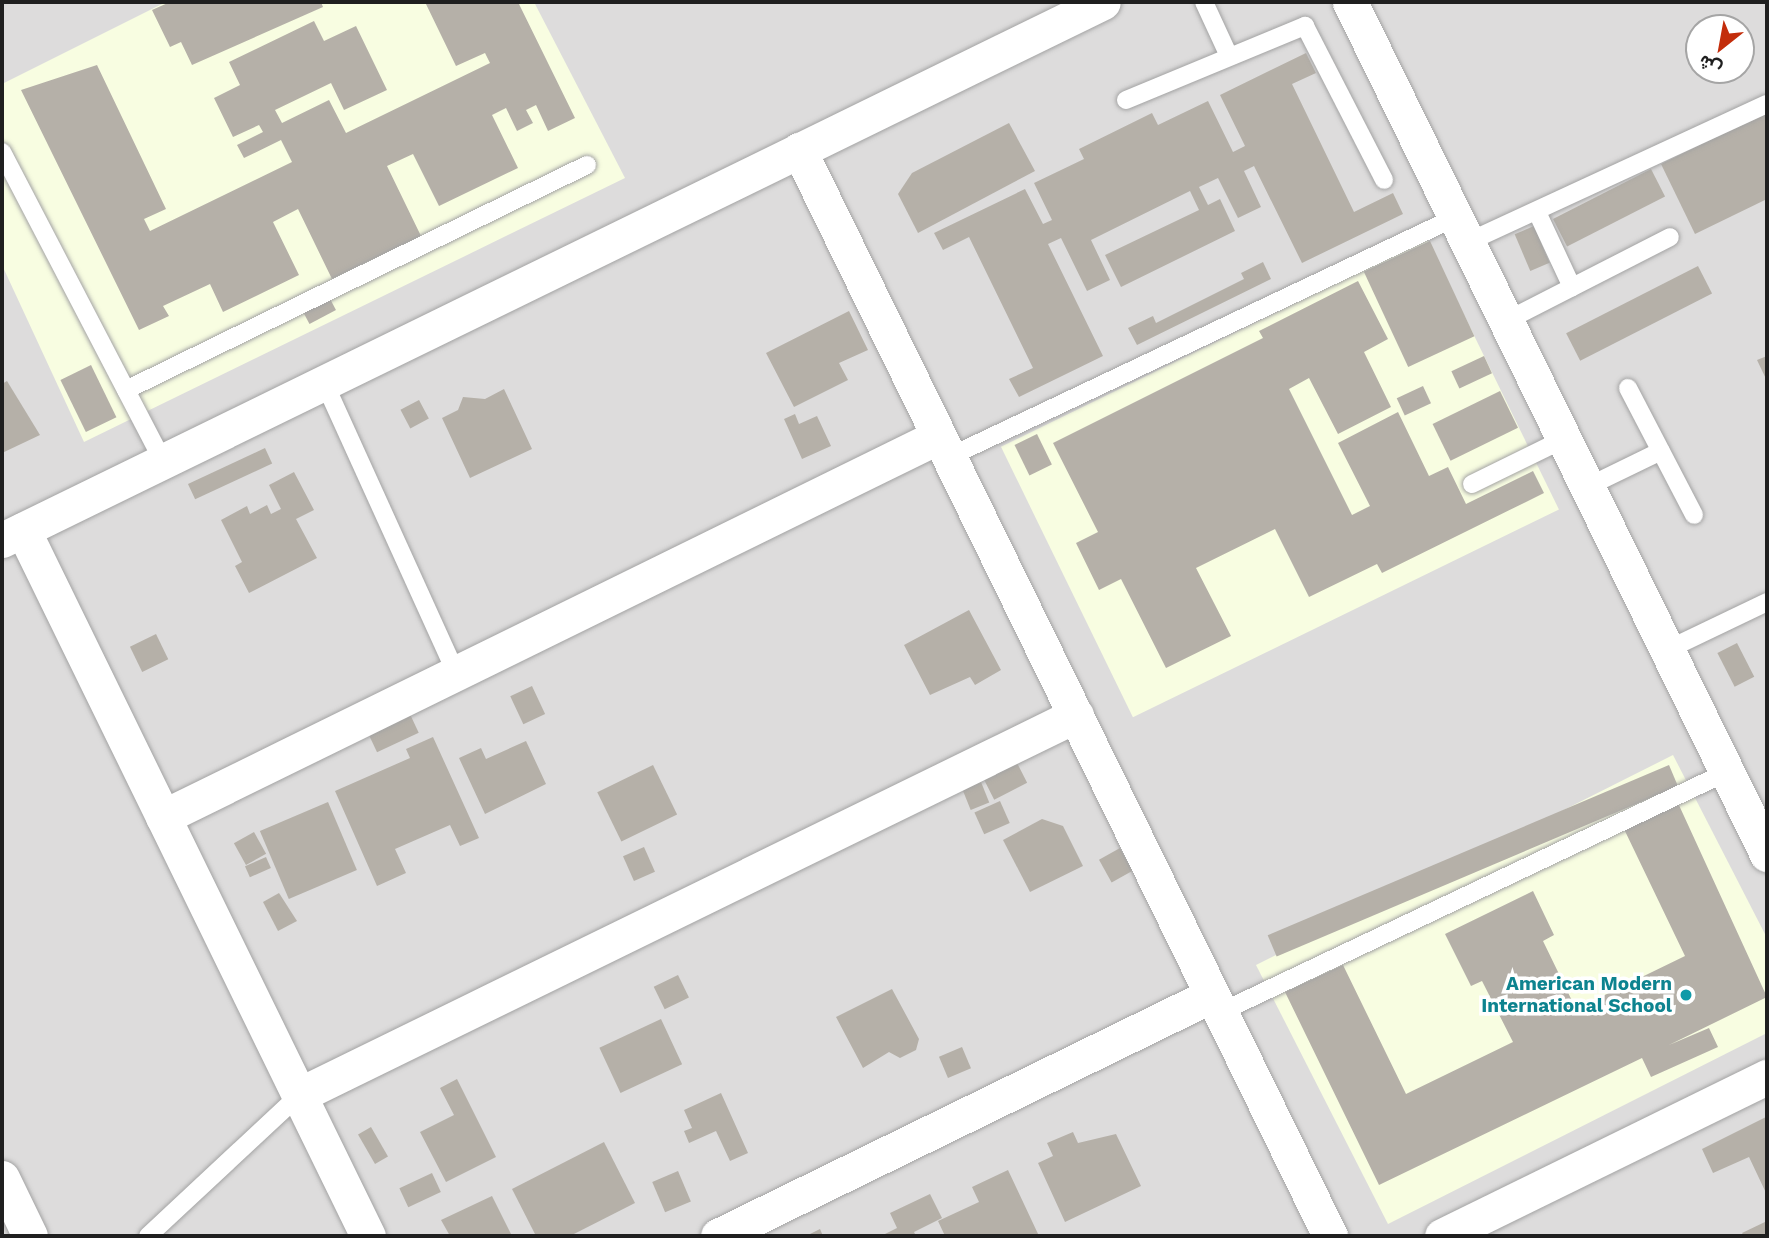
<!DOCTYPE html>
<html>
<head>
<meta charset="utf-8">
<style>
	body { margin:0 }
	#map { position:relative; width:1769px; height:1238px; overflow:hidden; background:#efeee6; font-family:"Work Sans",Vazirmatn,sans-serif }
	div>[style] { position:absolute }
	.residential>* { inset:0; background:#dddcdc }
	.education>* { inset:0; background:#f8fde1; transform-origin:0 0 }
	.building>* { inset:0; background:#b5b0a8; transform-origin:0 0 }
	.roads { filter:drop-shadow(0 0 2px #a3a3a3) drop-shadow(0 0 2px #a3a3a3) }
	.service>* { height:18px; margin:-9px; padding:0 9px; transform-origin:9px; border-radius:9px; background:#fff }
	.minor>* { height:35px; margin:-17.5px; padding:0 17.5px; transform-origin:17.5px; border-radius:17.5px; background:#fff }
	.dots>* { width:19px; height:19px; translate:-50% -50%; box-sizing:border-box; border:4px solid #fff; border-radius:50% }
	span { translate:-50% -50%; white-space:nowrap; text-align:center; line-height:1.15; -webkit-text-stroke:7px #fff; paint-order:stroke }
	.culture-label { font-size:19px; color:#0d838f; font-weight:700 }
	.right { translate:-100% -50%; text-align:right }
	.frame { position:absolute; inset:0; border:4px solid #1f1f1f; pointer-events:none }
	.north { position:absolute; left:1685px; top:14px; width:70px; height:70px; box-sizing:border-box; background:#fff; border:2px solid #a5a5a5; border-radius:50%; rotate:211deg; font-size:19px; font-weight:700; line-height:28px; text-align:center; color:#1f1f1f }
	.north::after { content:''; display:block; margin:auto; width:24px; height:32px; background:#c32d0b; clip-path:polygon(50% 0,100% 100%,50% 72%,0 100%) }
</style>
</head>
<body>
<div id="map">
	<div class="residential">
		<i style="clip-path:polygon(evenodd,2px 2px,1767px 2px,1767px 1236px,2px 1236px,2px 2px,1699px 28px,1741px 28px,1741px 70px,1699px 70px,1699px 28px)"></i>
	</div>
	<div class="education">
		<i style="clip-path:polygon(166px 2px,534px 2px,625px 178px,84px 442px,2px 265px,2px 84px)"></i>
		<i style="left:1427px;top:239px;width:301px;height:474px;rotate:64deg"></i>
		<i style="clip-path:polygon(1673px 755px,1767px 938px,1767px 1033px,1388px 1224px,1256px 965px)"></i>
	</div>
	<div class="building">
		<i style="clip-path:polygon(170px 2px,321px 2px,323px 7px,192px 65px,181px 42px,170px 47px,152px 10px)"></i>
		<i style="clip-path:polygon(425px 2px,518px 2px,575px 118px,548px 131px,536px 105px,526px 110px,533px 123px,517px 131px,506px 108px,492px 115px,518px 168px,439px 206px,413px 154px,387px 166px,421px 236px,332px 279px,298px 209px,273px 222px,299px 275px,223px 312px,210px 284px,163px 306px,169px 316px,139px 330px,21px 90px,97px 65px,166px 209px,144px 219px,150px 231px,292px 162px,281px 140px,244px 158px,237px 145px,263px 132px,259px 125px,233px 137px,214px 98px,240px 85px,229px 62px,314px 21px,324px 41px,356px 26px,387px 90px,344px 110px,331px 83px,275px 110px,282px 123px,329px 100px,346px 133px,490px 63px,485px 53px,456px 66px)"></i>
		<i style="clip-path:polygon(1306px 53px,1316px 73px,1292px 84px,1354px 212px,1393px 193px,1403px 214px,1302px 263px,1254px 166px,1244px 171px,1261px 207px,1238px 218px,1218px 178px,1199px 187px,1208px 205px,1220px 199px,1235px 231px,1121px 287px,1105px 255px,1199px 210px,1190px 191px,1091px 240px,1110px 280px,1087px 291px,1061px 238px,1048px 244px,1103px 356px,1019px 397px,1009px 379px,1033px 368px,969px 237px,943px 250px,934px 233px,1025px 189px,1043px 224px,1052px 220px,1034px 183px,1084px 159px,1079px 149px,1152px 113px,1158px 125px,1208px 101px,1233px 152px,1245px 146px,1220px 95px)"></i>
		<i style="clip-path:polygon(1767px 112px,1767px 199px,1695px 234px,1661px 164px)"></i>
		<i style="clip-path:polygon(1009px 123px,1035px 171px,918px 233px,898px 194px,912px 173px)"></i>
		<i style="left:1651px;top:169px;width:31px;height:110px;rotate:63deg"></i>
		<i style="left:1534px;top:226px;width:40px;height:21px;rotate:67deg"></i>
		<i style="left:1430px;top:241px;width:105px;height:73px;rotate:65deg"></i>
		<i style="clip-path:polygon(1263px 262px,1271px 279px,1137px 345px,1128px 328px,1153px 316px,1156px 323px,1244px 279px,1241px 273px)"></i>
		<i style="left:1698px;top:266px;width:31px;height:148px;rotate:63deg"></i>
		<i style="clip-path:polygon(1358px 281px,1388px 339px,1364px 352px,1391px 407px,1338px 434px,1309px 378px,1289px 389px,1352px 515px,1370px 506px,1338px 443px,1398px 412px,1429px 476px,1448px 467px,1466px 504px,1533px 471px,1544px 493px,1382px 573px,1377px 564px,1309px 597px,1275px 529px,1196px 568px,1231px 636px,1166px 668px,1121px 579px,1099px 590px,1076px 543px,1098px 532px,1053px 443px,1263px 338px,1259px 331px)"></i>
		<i style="left:328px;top:295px;width:17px;height:30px;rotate:62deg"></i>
		<i style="clip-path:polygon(849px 311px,868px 350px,839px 363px,848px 380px,794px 407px,766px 353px)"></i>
		<i style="left:1484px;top:356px;width:19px;height:36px;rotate:65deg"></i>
		<i style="clip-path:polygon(1767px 356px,1767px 381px,1757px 360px)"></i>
		<i style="left:91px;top:365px;width:58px;height:34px;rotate:64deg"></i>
		<i style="clip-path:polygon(7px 381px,40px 435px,2px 453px,2px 384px)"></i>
		<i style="left:1423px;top:386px;width:19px;height:29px;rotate:65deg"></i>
		<i style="clip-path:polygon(504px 389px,532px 449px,470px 478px,442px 418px,458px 410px,463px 397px,485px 399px)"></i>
		<i style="left:1500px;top:391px;width:41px;height:75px;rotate:64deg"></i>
		<i style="left:419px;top:400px;width:21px;height:21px;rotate:62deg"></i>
		<i style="clip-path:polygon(795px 414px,799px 424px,817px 416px,831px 446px,802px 459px,784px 419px)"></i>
		<i style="left:1037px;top:434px;width:34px;height:25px;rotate:64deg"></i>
		<i style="left:265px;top:448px;width:17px;height:85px;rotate:65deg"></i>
		<i style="clip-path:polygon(294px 472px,314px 510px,296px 519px,317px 558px,249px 593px,235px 566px,242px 562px,221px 520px,247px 506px,250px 514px,267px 505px,271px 514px,281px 509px,269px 485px)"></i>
		<i style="clip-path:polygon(969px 610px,1001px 670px,975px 685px,970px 677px,930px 695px,904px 645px)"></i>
		<i style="left:156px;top:634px;width:28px;height:29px;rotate:64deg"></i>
		<i style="left:1737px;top:643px;width:38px;height:22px;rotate:63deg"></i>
		<i style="left:532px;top:686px;width:31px;height:24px;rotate:65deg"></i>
		<i style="left:409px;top:712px;width:23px;height:46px;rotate:65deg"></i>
		<i style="clip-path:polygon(433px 737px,479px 838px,460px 846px,450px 825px,395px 849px,406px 873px,377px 886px,335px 791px,410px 758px,406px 749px)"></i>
		<i style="clip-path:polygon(526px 741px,546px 784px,485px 814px,459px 758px,481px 748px,486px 759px)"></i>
		<i style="left:1014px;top:757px;width:29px;height:37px;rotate:63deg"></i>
		<i style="left:653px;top:765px;width:55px;height:62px;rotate:64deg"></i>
		<i style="left:1669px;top:765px;width:23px;height:436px;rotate:67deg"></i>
		<i style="left:981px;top:782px;width:22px;height:20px;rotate:68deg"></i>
		<i style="left:1000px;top:801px;width:24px;height:28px;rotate:66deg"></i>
		<i style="left:328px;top:802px;width:74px;height:74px;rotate:67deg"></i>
		<i style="clip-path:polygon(1678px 803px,1767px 997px,1669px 1045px,1709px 1028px,1718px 1047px,1651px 1077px,1642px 1058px,1379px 1185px,1285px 992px,1343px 965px,1406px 1094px,1513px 1042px,1482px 981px,1471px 986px,1445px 934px,1533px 891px,1554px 935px,1543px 941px,1576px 1009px,1685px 956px,1624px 829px)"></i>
		<i style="clip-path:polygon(1042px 819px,1063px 826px,1083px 866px,1030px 892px,1003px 840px)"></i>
		<i style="left:254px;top:832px;width:25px;height:23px;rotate:61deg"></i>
		<i style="left:644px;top:847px;width:27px;height:23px;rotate:66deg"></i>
		<i style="left:1120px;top:848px;width:26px;height:24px;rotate:61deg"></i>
		<i style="left:266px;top:857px;width:12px;height:23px;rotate:66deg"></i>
		<i style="clip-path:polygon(279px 893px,297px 921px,278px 931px,263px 902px)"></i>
		<i style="left:678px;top:975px;width:25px;height:27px;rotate:64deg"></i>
		<i style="clip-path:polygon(892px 989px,919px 1039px,916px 1050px,900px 1058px,889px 1052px,863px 1068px,836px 1017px)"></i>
		<i style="left:661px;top:1019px;width:50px;height:68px;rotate:65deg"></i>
		<i style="left:962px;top:1047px;width:23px;height:25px;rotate:67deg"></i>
		<i style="clip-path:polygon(457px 1079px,496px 1157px,446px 1182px,420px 1132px,454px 1115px,440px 1088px)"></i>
		<i style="clip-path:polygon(721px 1093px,748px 1153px,730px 1161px,716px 1131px,689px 1143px,684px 1131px,692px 1128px,684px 1110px)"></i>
		<i style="clip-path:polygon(1766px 1117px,1767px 1121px,1767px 1195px,1749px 1157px,1713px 1173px,1702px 1149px)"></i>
		<i style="left:371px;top:1127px;width:34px;height:15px;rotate:60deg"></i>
		<i style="clip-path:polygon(1073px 1132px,1078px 1143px,1116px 1134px,1141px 1186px,1065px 1222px,1038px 1163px,1053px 1156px,1047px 1143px)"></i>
		<i style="clip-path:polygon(604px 1142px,635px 1203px,570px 1236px,536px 1236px,512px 1189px)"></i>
		<i style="clip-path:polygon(1008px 1170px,1039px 1236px,945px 1236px,938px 1221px,979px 1202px,972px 1187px)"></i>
		<i style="left:678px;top:1171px;width:33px;height:28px;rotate:67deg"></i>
		<i style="left:432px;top:1173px;width:21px;height:36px;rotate:65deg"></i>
		<i style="clip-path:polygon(930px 1194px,942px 1218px,914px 1232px,916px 1236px,881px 1236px,897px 1228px,890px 1213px)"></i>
		<i style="clip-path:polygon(492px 1196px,512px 1236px,450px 1236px,441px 1220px)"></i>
		<i style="clip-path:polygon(1767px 1221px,1767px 1236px,1744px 1236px,1742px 1233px)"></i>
		<i style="clip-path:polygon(820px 1229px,823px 1236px,806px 1236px)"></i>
	</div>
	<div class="roads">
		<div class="service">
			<i style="left:1204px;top:2px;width:57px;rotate:65.2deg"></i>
			<i style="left:1126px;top:100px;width:194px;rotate:-22.5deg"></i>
			<i style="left:1305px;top:26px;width:173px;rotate:62.8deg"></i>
			<i style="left:2px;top:152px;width:348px;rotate:62.5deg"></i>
			<i style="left:1537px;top:212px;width:83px;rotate:65deg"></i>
			<i style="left:1468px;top:242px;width:329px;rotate:-24.8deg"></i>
			<i style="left:1506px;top:321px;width:184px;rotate:-27.1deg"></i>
			<i style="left:324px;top:382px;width:320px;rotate:65.6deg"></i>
			<i style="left:1628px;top:388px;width:143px;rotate:62.5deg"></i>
			<i style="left:126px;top:390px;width:513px;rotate:-26.02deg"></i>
			<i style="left:949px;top:457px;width:561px;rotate:-25.33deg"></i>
			<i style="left:1472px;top:484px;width:102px;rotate:-26.1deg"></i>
			<i style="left:1587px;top:487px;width:82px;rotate:-25.9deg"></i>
			<i style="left:1667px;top:650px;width:111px;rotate:-25.6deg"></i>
			<i style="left:1221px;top:1012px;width:560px;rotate:-25.38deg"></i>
			<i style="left:148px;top:1236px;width:207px;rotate:-43deg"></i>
		</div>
		<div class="minor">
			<i style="left:1350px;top:2px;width:949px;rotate:63.92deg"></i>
			<i style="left:799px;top:150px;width:1209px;rotate:63.94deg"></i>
			<i style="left:23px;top:530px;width:786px;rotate:63.96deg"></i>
			<i style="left:2px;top:540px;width:1225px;rotate:-26.04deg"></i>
			<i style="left:163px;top:817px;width:864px;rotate:-26.15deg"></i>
			<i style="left:299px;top:1095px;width:865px;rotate:-26.06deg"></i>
			<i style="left:2px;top:1178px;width:64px;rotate:64.2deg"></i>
			<i style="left:718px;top:1236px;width:550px;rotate:-26.01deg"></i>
			<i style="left:1442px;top:1236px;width:362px;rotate:-26.1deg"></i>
		</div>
	</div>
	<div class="dots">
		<i style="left:1686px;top:995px;background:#0f9aa8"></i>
	</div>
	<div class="culture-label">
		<span class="right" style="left:1672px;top:995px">American Modern<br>International School</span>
	</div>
	<div class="frame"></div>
	<div class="north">ش</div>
</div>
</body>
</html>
